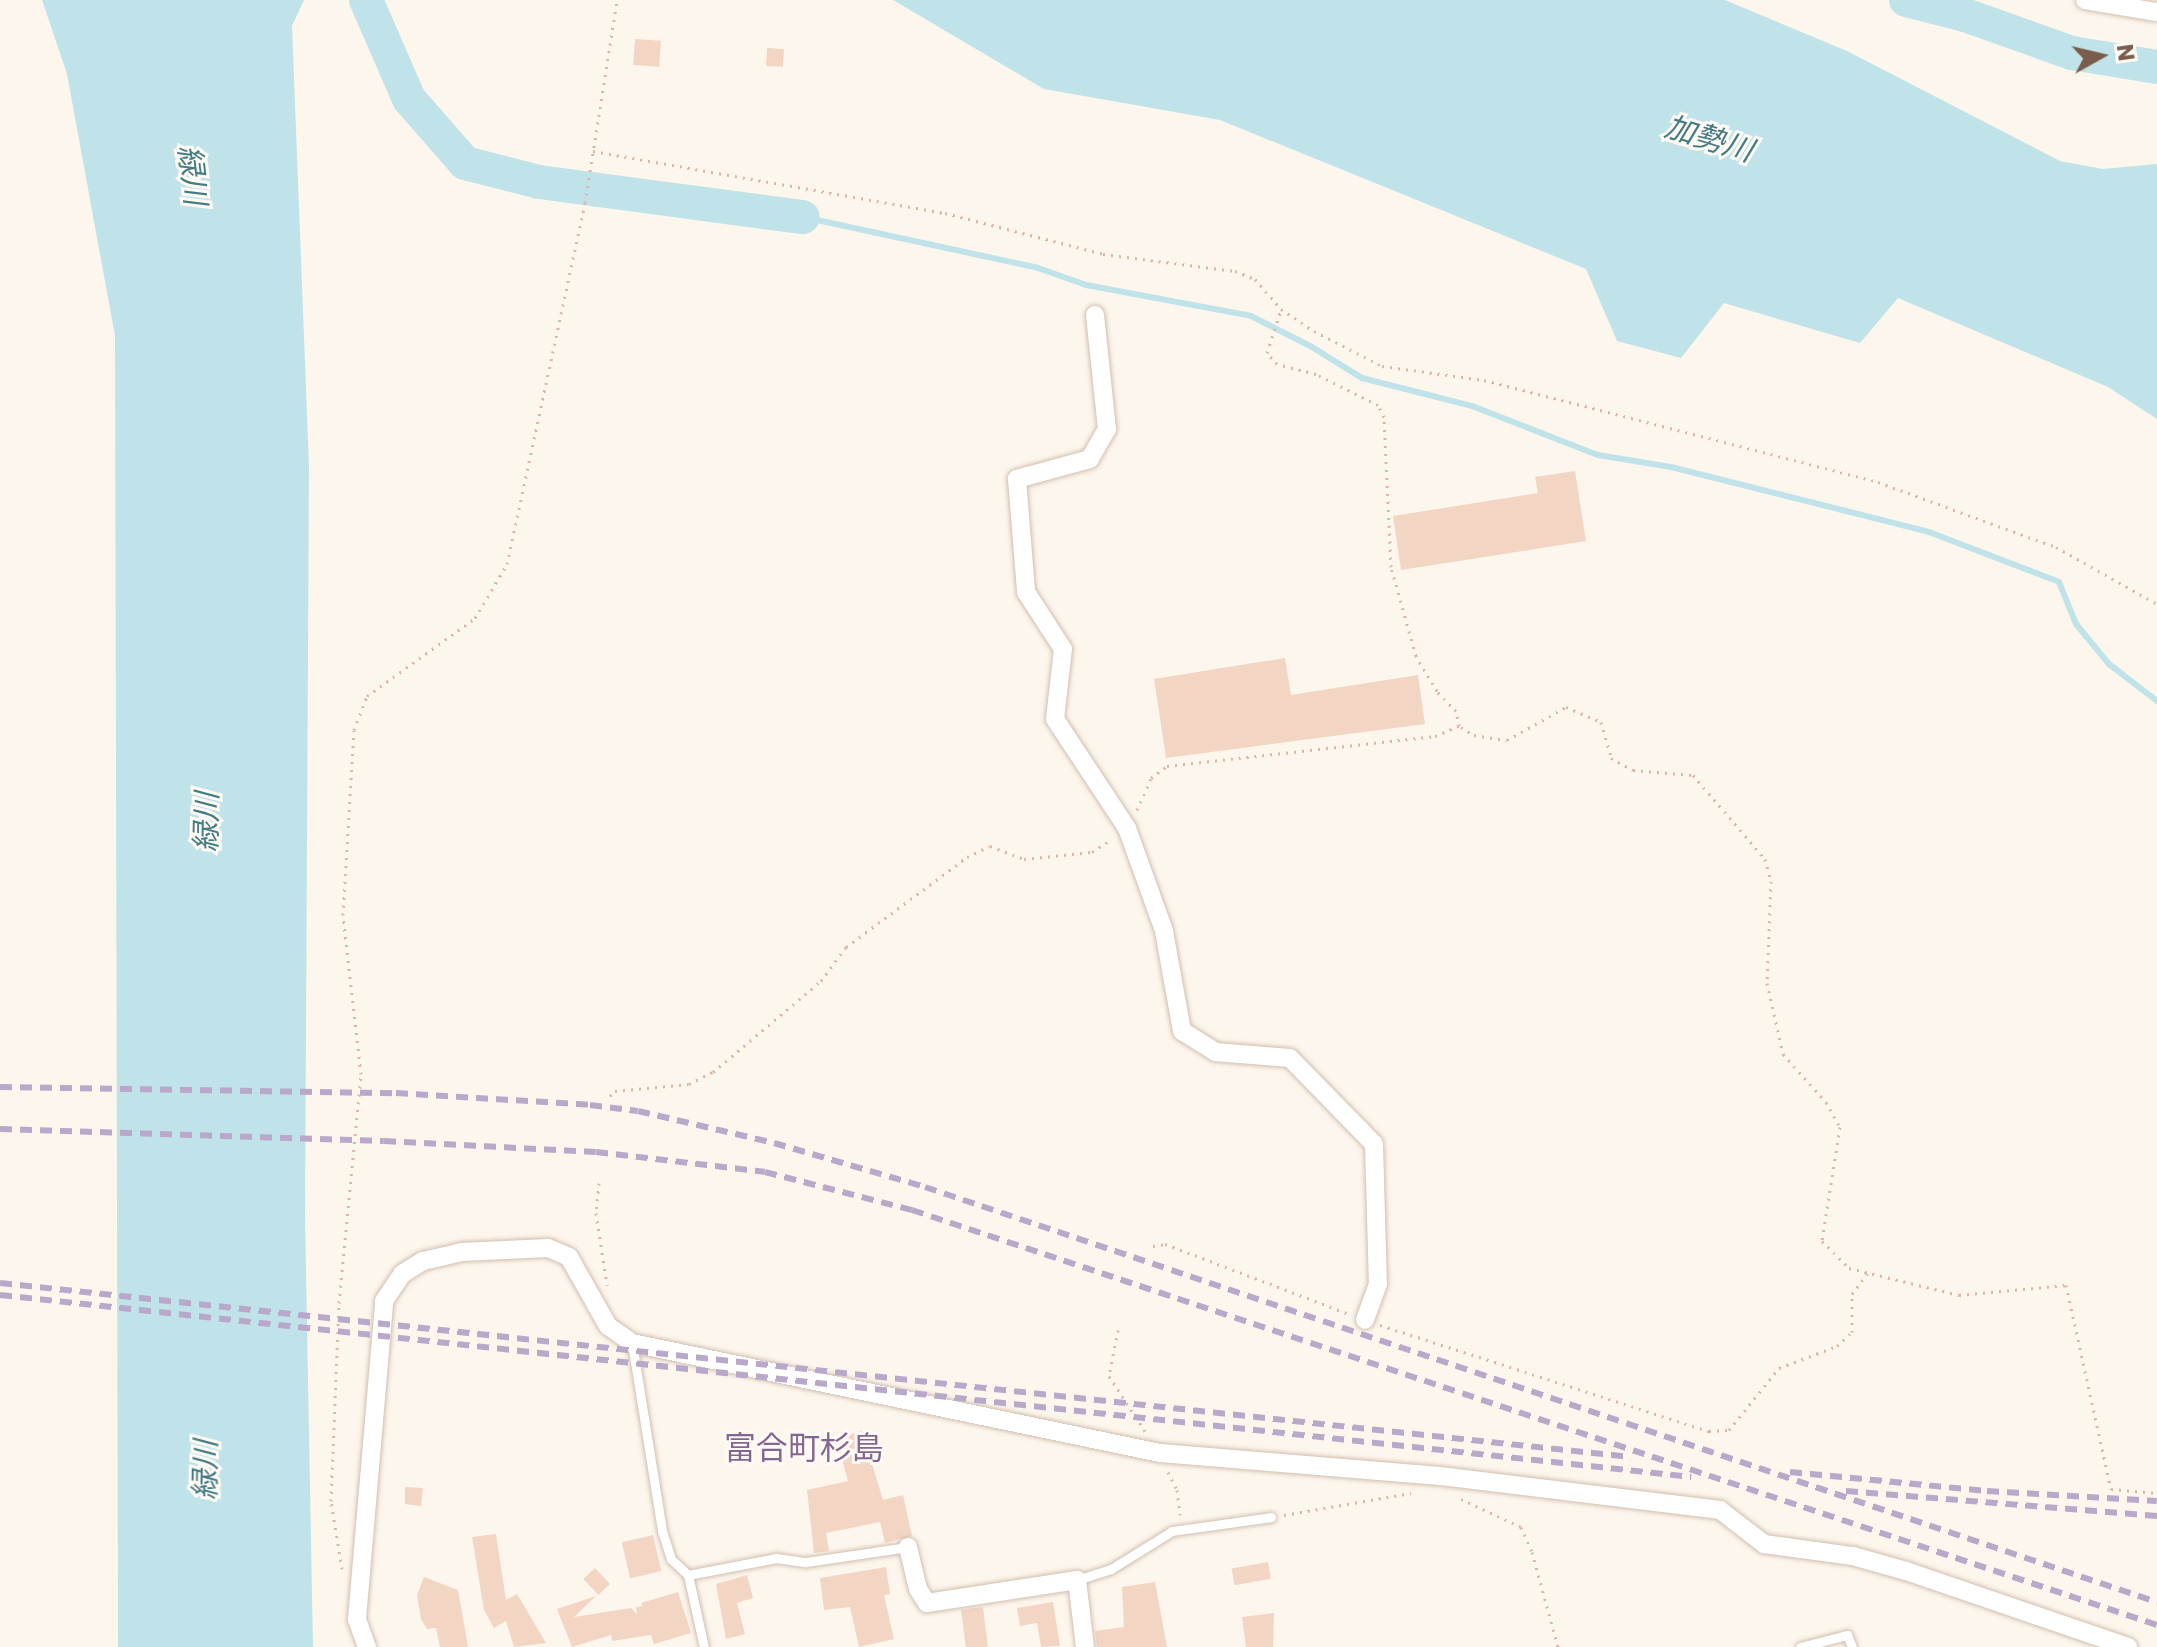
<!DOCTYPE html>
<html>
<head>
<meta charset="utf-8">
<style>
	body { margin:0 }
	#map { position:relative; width:2157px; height:1647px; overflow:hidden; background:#fdf6ec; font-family:Poppins,"Noto Sans JP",sans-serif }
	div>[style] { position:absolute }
	.water>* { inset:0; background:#bfe3e8 }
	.stream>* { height:6px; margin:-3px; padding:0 3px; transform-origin:3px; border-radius:3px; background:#bfe3e8 }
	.river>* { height:34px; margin:-17px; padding:0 17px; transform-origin:17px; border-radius:17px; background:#bfe3e8 }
	.building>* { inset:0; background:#f3d5c3; transform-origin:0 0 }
	.path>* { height:3px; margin-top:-1.5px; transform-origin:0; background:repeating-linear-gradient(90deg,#d9b8a5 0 2px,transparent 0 8px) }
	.roads { filter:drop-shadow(0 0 2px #d1beb0) drop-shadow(0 0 2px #d1beb0) }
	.lane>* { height:9px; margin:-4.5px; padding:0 4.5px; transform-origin:4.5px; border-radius:4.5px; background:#fff }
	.street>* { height:18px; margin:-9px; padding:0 9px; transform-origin:9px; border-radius:9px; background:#fff }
	.rail>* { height:6px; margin-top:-3px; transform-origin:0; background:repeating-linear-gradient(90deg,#b9a8c9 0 12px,transparent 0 20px) }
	span { translate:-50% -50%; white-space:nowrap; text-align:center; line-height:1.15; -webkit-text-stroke:6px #fffaf3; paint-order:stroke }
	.water-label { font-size:30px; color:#437c86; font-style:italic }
	.quarter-label { font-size:32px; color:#846695 }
	.north { position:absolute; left:2061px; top:16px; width:80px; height:80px; -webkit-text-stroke:6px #fffaf3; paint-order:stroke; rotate:82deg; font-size:22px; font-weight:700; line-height:32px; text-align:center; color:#7a5c4d }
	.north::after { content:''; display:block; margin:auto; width:28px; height:36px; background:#7a5c4d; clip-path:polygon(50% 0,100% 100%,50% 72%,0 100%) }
</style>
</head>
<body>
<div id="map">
	<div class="water">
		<i style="clip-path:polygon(42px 0,304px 0,292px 26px,309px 467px,305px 1217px,313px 1647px,118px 1647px,115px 336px,67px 74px)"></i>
		<i style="clip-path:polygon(893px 0,1725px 0,1847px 51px,2060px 161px,2103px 169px,2157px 164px,2157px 419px,2108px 387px,1898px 298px,1860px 343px,1724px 303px,1681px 358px,1617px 341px,1586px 269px,1220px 120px,1044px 89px)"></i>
	</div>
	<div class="stream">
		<i style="left:803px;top:217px;width:240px;rotate:12.2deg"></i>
		<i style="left:1038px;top:268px;width:51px;rotate:19.5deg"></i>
		<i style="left:1086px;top:285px;width:168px;rotate:10.6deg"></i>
		<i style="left:1251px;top:316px;width:68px;rotate:26.9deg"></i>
		<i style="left:1312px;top:347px;width:59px;rotate:31.8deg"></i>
		<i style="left:1362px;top:378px;width:114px;rotate:14.3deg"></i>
		<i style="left:1472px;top:406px;width:135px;rotate:21.3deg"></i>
		<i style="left:1598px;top:455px;width:74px;rotate:9.3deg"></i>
		<i style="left:1671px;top:467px;width:266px;rotate:14.1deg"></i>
		<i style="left:1929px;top:532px;width:139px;rotate:21deg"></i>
		<i style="left:2059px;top:582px;width:45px;rotate:68deg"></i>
		<i style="left:2076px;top:624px;width:52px;rotate:50.5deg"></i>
		<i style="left:2109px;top:664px;width:61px;rotate:37.6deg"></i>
	</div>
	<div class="river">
		<i style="left:366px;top:0;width:108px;rotate:66.5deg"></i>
		<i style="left:409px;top:99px;width:85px;rotate:48.8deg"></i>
		<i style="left:465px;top:163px;width:76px;rotate:14.4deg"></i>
		<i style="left:539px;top:182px;width:266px;rotate:7.6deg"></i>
		<i style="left:1906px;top:0;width:61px;rotate:14.3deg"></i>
		<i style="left:1965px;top:15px;width:114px;rotate:19.6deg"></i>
		<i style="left:2072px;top:53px;width:86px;rotate:9.4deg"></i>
	</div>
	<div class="building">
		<i style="left:635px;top:39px;width:26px;height:26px;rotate:4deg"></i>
		<i style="left:767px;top:48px;width:17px;height:18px;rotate:3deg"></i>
		<i style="clip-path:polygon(1575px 471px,1586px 541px,1401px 570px,1393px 516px,1538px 493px,1535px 477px)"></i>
		<i style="clip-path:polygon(1285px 658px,1291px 695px,1418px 675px,1425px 724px,1166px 758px,1154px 679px)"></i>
		<i style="clip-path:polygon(862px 1431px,883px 1500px,903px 1495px,912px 1536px,885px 1543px,880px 1522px,826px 1533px,829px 1551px,814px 1553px,807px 1490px,848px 1481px,836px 1438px)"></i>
		<i style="clip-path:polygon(405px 1487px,423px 1488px,421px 1506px,405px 1504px)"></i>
		<i style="clip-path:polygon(496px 1534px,506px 1600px,517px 1594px,546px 1643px,514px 1647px,506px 1621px,494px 1628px,484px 1610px,472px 1537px)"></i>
		<i style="left:653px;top:1535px;width:37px;height:32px;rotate:77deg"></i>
		<i style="left:1268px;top:1562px;width:17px;height:37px;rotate:80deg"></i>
		<i style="clip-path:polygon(886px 1567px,890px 1594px,884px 1595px,894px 1639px,859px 1647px,850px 1607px,824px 1610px,820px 1578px)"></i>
		<i style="left:595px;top:1568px;width:22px;height:16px;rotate:47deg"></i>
		<i style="clip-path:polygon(747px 1575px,753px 1598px,737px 1603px,745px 1634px,726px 1639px,716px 1584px)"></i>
		<i style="clip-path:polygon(424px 1577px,458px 1590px,468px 1647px,440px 1647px,436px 1628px,427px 1629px,421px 1619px,417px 1595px)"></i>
		<i style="clip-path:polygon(1155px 1582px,1167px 1647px,1097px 1647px,1095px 1631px,1124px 1627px,1122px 1587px)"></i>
		<i style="clip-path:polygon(678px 1592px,691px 1633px,654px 1644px,651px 1635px,612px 1641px,611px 1635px,572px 1647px,557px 1609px,596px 1596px,574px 1617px,631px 1608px,637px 1614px,636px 1607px,642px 1606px,641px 1603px)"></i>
		<i style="clip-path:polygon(1053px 1602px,1060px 1646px,1041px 1647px,1037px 1623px,1020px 1626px,1017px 1608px)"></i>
		<i style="left:983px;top:1607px;width:40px;height:22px;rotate:83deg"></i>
		<i style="clip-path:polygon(1274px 1613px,1273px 1647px,1246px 1647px,1242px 1617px)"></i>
	</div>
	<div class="path">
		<i style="left:593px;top:151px;width:357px;rotate:10deg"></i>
		<i style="left:945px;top:213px;width:163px;rotate:14.5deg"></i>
		<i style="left:1103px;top:254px;width:133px;rotate:7.3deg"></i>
		<i style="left:1235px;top:271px;width:22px;rotate:22deg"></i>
		<i style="left:1255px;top:279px;width:40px;rotate:49deg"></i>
		<i style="left:1281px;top:309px;width:40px;rotate:34deg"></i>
		<i style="left:1314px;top:331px;width:76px;rotate:27.2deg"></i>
		<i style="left:1382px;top:366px;width:103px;rotate:7.8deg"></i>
		<i style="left:1484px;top:380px;width:407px;rotate:14.5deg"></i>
		<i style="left:1878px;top:482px;width:189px;rotate:20.1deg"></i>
		<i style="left:2056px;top:547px;width:116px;rotate:29.4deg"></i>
		<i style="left:1461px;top:727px;width:15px;rotate:32deg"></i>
		<i style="left:1474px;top:735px;width:33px;rotate:9deg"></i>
		<i style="left:1507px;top:740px;width:68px;rotate:-29.2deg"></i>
		<i style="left:1566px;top:707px;width:38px;rotate:23deg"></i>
		<i style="left:1601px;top:722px;width:37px;rotate:74deg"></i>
		<i style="left:1611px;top:758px;width:25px;rotate:29deg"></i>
		<i style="left:1633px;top:770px;width:60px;rotate:4.8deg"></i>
		<i style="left:1693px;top:775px;width:111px;rotate:49.4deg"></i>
		<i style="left:1765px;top:859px;width:23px;rotate:75deg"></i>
		<i style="left:1771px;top:881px;width:102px;rotate:92.2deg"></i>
		<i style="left:1767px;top:983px;width:73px;rotate:77.3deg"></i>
		<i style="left:1783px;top:1054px;width:64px;rotate:48.1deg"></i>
		<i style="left:1826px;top:1102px;width:29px;rotate:61deg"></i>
		<i style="left:1840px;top:1127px;width:115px;rotate:99deg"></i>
		<i style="left:1822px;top:1241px;width:38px;rotate:45deg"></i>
		<i style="left:1849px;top:1268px;width:113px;rotate:13.8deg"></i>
		<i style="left:1959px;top:1295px;width:107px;rotate:-5.3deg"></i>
		<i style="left:2066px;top:1285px;width:209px;rotate:77.6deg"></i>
		<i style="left:2111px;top:1489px;width:46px;rotate:5deg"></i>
		<i style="left:1137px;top:810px;width:35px;rotate:-66deg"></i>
		<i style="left:1151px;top:778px;width:20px;rotate:-37deg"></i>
		<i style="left:1167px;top:766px;width:270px;rotate:-6.4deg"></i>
		<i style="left:1435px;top:736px;width:26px;rotate:-23deg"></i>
		<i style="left:1459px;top:726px;width:15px;rotate:-101deg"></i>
		<i style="left:1456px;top:711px;width:28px;rotate:-134deg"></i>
		<i style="left:1437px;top:691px;width:41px;rotate:-121deg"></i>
		<i style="left:1416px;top:656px;width:92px;rotate:-105.7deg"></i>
		<i style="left:1391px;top:567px;width:150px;rotate:-92.7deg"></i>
		<i style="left:1384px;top:417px;width:13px;rotate:-117deg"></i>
		<i style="left:1378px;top:405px;width:69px;rotate:-153.4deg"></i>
		<i style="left:1316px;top:374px;width:40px;rotate:-165.6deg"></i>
		<i style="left:1277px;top:364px;width:15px;rotate:-132deg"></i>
		<i style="left:1267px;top:353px;width:45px;rotate:-72deg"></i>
		<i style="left:610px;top:1096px;width:7px;rotate:-45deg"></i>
		<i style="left:615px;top:1091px;width:74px;rotate:-5.4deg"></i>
		<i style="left:689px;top:1084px;width:27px;rotate:-27deg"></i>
		<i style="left:713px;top:1072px;width:141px;rotate:-40.1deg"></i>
		<i style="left:821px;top:981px;width:42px;rotate:-53.7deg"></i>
		<i style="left:846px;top:947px;width:151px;rotate:-36.6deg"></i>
		<i style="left:967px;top:857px;width:25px;rotate:-26deg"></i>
		<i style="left:990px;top:846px;width:36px;rotate:21deg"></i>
		<i style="left:1024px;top:859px;width:68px;rotate:-5.9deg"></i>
		<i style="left:1092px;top:852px;width:23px;rotate:-34deg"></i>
		<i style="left:599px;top:1183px;width:30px;rotate:96deg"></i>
		<i style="left:596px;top:1213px;width:73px;rotate:81.3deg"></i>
		<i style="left:1153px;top:1246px;width:12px;rotate:-9deg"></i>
		<i style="left:1165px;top:1244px;width:195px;rotate:20.8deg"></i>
		<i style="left:1380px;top:1325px;width:346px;rotate:17.9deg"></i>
		<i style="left:1709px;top:1431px;width:20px;rotate:-3deg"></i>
		<i style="left:1729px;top:1430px;width:80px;rotate:-51.1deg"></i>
		<i style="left:1779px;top:1368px;width:62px;rotate:-20.8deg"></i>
		<i style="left:1837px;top:1346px;width:21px;rotate:-43deg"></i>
		<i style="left:1852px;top:1332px;width:38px;rotate:-90deg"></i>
		<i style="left:1852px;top:1294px;width:26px;rotate:-53deg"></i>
		<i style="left:1118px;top:1330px;width:47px;rotate:101.1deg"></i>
		<i style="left:1109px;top:1376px;width:66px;rotate:56.8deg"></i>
		<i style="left:1168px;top:1472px;width:20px;rotate:63deg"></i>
		<i style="left:1177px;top:1490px;width:25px;rotate:83deg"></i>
		<i style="left:1461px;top:1499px;width:66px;rotate:25deg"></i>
		<i style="left:1521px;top:1527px;width:27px;rotate:66deg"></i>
		<i style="left:1532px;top:1552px;width:98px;rotate:74.7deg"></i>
		<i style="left:1284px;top:1515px;width:129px;rotate:-9.8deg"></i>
		<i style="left:342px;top:1569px;width:69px;rotate:-99.2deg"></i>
		<i style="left:331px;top:1501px;width:198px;rotate:-87.7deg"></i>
		<i style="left:339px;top:1303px;width:230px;rotate:-84.5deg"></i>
		<i style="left:361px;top:1074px;width:160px;rotate:-96.5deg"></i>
		<i style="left:343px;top:915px;width:185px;rotate:-86.6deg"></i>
		<i style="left:354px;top:730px;width:36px;rotate:-69deg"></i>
		<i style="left:367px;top:696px;width:133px;rotate:-35.8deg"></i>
		<i style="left:475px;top:618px;width:63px;rotate:-59.3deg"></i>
		<i style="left:507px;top:564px;width:369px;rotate:-77.8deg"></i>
		<i style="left:585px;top:203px;width:206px;rotate:-81deg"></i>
	</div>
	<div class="roads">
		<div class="lane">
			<i style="left:632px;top:1343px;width:190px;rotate:80.9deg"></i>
			<i style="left:662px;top:1531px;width:29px;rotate:72deg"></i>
			<i style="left:671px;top:1559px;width:23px;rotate:43deg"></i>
			<i style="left:688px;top:1575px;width:74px;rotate:77.5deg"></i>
			<i style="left:688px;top:1575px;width:90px;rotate:-10.9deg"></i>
			<i style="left:776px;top:1558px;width:30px;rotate:8deg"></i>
			<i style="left:806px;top:1562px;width:103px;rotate:-8.4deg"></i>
			<i style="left:1077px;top:1580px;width:36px;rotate:-18deg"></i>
			<i style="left:1111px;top:1569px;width:72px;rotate:-31.9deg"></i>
			<i style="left:1172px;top:1531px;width:100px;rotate:-8deg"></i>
			<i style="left:1800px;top:1647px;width:49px;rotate:-14.3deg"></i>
			<i style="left:1847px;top:1635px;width:13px;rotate:67deg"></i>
		</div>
		<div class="street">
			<i style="left:2085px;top:0;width:73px;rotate:9.5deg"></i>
			<i style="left:1095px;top:315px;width:115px;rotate:84deg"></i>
			<i style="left:1107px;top:429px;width:34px;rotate:120deg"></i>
			<i style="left:1090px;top:459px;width:76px;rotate:164.7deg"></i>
			<i style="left:1017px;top:479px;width:113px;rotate:85.4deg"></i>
			<i style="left:1026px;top:592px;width:68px;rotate:57deg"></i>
			<i style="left:1063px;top:649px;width:70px;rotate:96.5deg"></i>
			<i style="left:1055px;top:719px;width:131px;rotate:56.6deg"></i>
			<i style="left:1127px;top:828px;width:109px;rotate:70.2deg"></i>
			<i style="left:1164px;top:931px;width:102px;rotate:79.8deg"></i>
			<i style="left:1182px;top:1031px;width:39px;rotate:32deg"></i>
			<i style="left:1215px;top:1052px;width:75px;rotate:4.6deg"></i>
			<i style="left:1290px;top:1058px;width:120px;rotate:45.7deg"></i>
			<i style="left:1374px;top:1144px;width:140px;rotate:88.4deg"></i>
			<i style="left:1378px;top:1284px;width:38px;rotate:110deg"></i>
			<i style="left:908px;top:1547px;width:43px;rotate:76.6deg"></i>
			<i style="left:918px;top:1589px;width:17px;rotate:57deg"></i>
			<i style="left:927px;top:1603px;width:152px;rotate:-8.7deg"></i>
			<i style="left:1077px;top:1580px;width:67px;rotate:83.2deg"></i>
			<i style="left:367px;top:1647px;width:30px;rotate:-110deg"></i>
			<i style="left:357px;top:1619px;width:319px;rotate:-85.1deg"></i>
			<i style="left:384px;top:1301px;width:32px;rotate:-56deg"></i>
			<i style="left:402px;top:1274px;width:25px;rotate:-32deg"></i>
			<i style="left:423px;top:1261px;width:39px;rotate:-13deg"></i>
			<i style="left:461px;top:1252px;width:87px;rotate:-2.6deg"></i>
			<i style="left:548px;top:1248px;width:23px;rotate:23deg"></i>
			<i style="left:569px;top:1257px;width:79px;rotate:60.5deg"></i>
			<i style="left:608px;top:1326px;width:29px;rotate:35deg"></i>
			<i style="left:632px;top:1343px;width:539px;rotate:11.77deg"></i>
			<i style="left:1160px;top:1453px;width:281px;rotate:4.7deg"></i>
			<i style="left:1440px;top:1476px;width:282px;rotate:6.9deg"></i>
			<i style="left:1720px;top:1510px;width:56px;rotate:37.7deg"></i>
			<i style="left:1764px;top:1544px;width:90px;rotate:7.7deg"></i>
			<i style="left:1853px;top:1556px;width:55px;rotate:15.8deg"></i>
			<i style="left:1906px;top:1571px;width:235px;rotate:18.9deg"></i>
		</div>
	</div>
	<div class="rail">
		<i style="left:0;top:1087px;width:396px;rotate:0.9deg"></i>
		<i style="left:396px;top:1093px;width:194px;rotate:3.5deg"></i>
		<i style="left:590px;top:1105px;width:48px;rotate:7.1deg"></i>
		<i style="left:638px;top:1111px;width:140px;rotate:13.2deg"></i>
		<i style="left:774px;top:1143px;width:157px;rotate:16.2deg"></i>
		<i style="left:925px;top:1187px;width:1300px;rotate:18.62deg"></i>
		<i style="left:0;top:1129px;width:384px;rotate:1.8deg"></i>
		<i style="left:384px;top:1141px;width:212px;rotate:3deg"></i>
		<i style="left:596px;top:1152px;width:170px;rotate:6.7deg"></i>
		<i style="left:765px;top:1172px;width:152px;rotate:14.5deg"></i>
		<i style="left:912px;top:1210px;width:1312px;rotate:18.43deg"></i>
		<i style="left:0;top:1283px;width:1640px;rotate:6.09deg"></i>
		<i style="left:0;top:1295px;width:1701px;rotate:6.14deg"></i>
		<i style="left:1790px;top:1472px;width:198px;rotate:5.5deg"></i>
		<i style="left:1987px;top:1491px;width:170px;rotate:3.4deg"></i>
		<i style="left:1846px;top:1491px;width:312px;rotate:4.6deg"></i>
	</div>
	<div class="water-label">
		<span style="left:1709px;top:139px;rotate:17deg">加勢川</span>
		<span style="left:192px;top:175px;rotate:83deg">緑川</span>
		<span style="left:207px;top:822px;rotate:-89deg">緑川</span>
		<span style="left:206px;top:1470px;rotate:-89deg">緑川</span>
	</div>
	<div class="quarter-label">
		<span style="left:804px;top:1448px">富合町杉島</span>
	</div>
	<div class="north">N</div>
</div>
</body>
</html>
